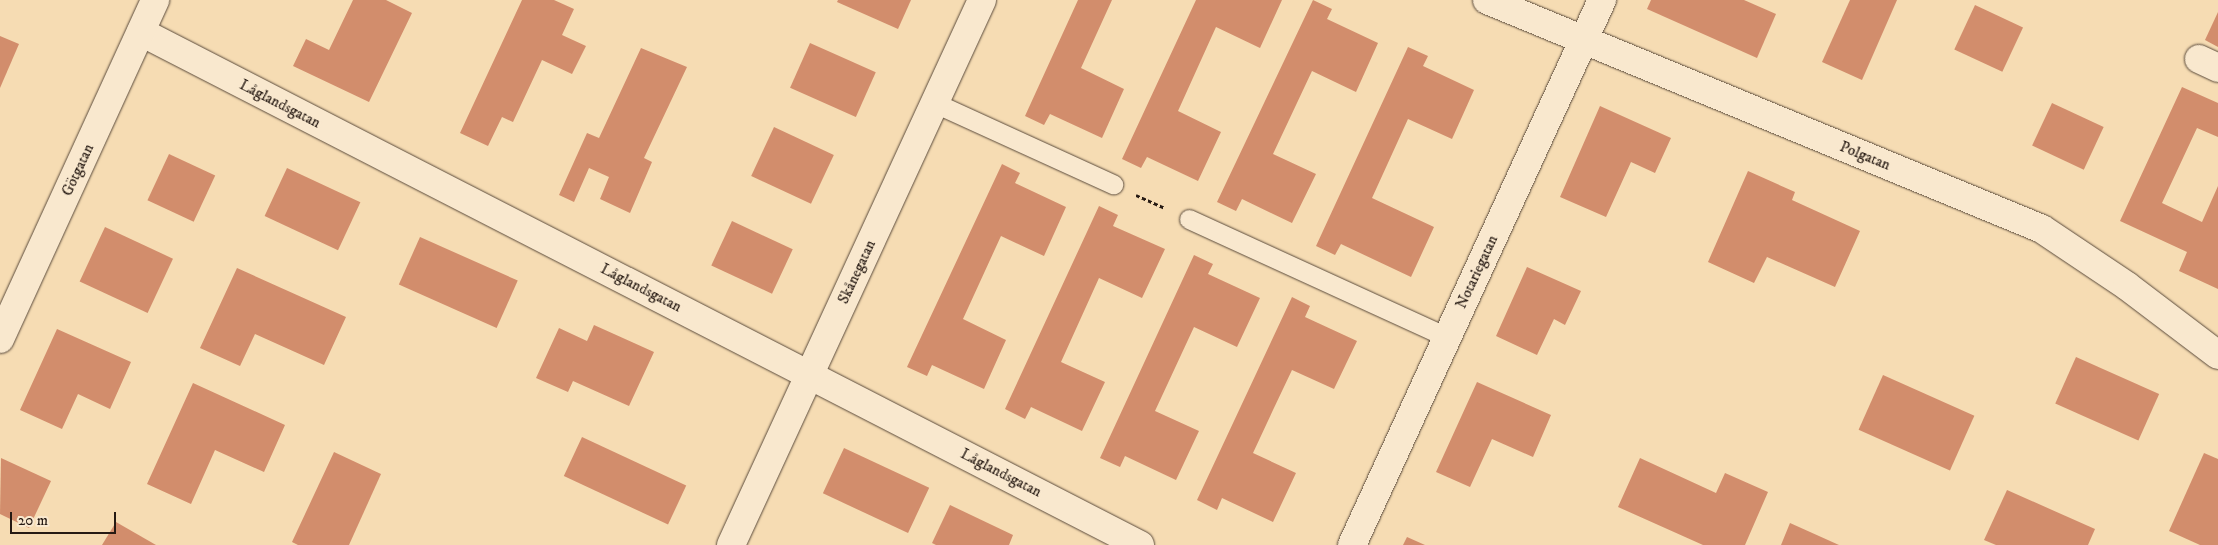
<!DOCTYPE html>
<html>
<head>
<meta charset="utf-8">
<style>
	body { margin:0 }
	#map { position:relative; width:2218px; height:545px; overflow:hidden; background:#f6dcb3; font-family:"IM FELL DW Pica",serif }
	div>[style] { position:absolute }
	.building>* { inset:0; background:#d28d6c; transform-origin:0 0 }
	.path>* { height:3px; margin-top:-1.5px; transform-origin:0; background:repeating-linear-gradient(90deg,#261a13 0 4px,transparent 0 6.5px) }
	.roads { filter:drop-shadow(0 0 1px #5a4a3b) drop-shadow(0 0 1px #5a4a3b) }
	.service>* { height:19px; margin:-9.5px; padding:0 9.5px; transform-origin:9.5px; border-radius:9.5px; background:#f9e8ce }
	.pedestrian>* { height:28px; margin:-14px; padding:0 14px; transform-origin:14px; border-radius:14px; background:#f9e8ce }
	.minor>* { height:28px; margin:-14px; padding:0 14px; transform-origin:14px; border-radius:14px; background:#f9e8ce }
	span { translate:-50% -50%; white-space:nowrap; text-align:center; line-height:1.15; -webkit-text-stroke:4.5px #f9e8ce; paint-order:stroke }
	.street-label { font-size:15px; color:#261a13 }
	.scale { position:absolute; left:10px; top:512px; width:106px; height:22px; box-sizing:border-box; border:2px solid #261a13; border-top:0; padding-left:6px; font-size:15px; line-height:18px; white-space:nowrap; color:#261a13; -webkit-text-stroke:4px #f9e8ce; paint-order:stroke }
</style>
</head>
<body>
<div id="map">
	<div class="building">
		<i style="clip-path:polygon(353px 0,386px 0,412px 13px,369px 102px,293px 66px,306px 39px,329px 50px)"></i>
		<i style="clip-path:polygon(522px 0,554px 0,574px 9px,562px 35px,586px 46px,572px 74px,542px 60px,513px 122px,502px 117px,488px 146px,460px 133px)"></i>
		<i style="clip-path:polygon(838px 0,911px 0,898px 29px,837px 2px)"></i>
		<i style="clip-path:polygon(1078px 0,1112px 0,1081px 68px,1124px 89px,1102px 138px,1050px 114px,1044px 125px,1025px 116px)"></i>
		<i style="clip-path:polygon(1196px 0,1282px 0,1260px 48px,1216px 27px,1178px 111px,1221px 132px,1198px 181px,1147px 157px,1141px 168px,1122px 159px)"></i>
		<i style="clip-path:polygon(1313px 0,1332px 9px,1327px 19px,1378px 43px,1356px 92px,1312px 71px,1273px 154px,1316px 174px,1292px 223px,1242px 199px,1236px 211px,1217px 202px)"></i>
		<i style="clip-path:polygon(1651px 0,1744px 0,1776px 14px,1757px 58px,1647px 9px)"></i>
		<i style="clip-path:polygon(1850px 0,1897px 0,1862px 80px,1822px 62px)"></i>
		<i style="left:1975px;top:5px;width:53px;height:49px;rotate:25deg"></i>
		<i style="clip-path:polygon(2218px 12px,2218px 47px,2205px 40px)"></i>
		<i style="clip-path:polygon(0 36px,19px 44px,0 88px)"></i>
		<i style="left:810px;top:43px;width:72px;height:49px;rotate:24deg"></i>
		<i style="clip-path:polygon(1408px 47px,1428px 56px,1423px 66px,1474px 90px,1452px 139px,1408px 119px,1372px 198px,1434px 227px,1411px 277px,1341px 244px,1335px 255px,1316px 246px)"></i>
		<i style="clip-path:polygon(641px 48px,687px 67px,644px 158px,652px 162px,630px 213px,600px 199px,609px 177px,589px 168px,574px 202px,559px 195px,587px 133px,599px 138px)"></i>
		<i style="clip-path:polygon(2182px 87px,2218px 103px,2218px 137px,2197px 128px,2162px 203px,2202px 222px,2218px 186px,2218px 289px,2179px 271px,2187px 252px,2120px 221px)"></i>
		<i style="left:2052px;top:103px;width:57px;height:47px;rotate:25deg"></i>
		<i style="clip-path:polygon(1600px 106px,1671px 138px,1655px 173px,1631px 162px,1606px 217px,1560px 197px)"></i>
		<i style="left:774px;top:127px;width:66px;height:54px;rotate:25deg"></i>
		<i style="left:169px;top:154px;width:51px;height:51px;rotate:25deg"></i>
		<i style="clip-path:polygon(1002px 164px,1020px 173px,1015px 183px,1066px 207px,1044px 256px,1001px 236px,963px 319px,1006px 340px,984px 389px,932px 365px,927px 376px,907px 367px)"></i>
		<i style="left:287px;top:168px;width:81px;height:53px;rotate:25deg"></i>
		<i style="clip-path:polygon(1748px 171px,1795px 192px,1792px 200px,1860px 231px,1835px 287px,1767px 257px,1754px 283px,1708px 262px)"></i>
		<i style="clip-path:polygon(1099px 206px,1118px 215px,1113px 226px,1165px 249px,1142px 298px,1099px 278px,1061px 362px,1105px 382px,1082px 431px,1031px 407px,1025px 419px,1005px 409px)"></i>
		<i style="left:732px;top:221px;width:67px;height:49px;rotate:25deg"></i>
		<i style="left:105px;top:227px;width:75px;height:60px;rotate:25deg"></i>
		<i style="left:420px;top:237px;width:107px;height:52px;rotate:24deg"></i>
		<i style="clip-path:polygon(1194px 255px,1213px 264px,1208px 274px,1260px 298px,1237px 347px,1194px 327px,1155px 411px,1199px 431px,1176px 480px,1125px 456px,1120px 467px,1100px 458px)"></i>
		<i style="clip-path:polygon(1527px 267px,1581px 291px,1565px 325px,1554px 319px,1537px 355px,1496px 336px)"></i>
		<i style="clip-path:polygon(237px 268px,346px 317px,324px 365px,255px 334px,240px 366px,200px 348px)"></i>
		<i style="clip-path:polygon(1292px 297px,1310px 306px,1305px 317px,1357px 341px,1334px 389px,1292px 370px,1273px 410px,1253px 453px,1296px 473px,1273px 522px,1222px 498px,1217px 510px,1197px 500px)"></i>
		<i style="clip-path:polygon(594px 325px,654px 352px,629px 406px,573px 381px,568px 392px,536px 378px,559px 328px,587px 341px)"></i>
		<i style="clip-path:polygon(57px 329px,131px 362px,110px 409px,78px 394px,62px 429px,20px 410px)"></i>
		<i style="left:2076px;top:357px;width:91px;height:51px;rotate:24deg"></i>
		<i style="left:1883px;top:375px;width:100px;height:60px;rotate:24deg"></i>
		<i style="clip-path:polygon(1477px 382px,1551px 415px,1533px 457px,1492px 439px,1470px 487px,1436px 472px)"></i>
		<i style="clip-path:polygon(193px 383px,285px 425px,264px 472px,215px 450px,191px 504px,147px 484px)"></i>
		<i style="left:582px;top:437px;width:115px;height:43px;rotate:25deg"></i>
		<i style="left:844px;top:448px;width:94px;height:50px;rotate:25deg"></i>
		<i style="clip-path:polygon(334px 452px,381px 474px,349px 545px,298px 545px,292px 542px)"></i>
		<i style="clip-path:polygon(2204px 453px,2218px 459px,2218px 545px,2200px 545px,2169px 531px)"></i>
		<i style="clip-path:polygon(1px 458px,51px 481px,29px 528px,0 514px)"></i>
		<i style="clip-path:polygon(1640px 458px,1716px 493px,1725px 473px,1768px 492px,1745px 545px,1703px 545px,1618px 507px)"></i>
		<i style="clip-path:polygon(2007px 490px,2095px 529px,2088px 545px,1996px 545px,1984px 540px)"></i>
		<i style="clip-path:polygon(950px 505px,1013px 535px,1009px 545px,936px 545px,932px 543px)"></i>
		<i style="clip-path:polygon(116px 522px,156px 545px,102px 545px)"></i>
		<i style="clip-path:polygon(1790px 523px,1839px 545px,1781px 545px)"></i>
		<i style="clip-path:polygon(1407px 537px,1425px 545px,1403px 545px)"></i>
	</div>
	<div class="path">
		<i style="left:1136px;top:195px;width:32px;rotate:24deg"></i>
	</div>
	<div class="roads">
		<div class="service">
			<i style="left:935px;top:103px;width:196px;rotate:24.5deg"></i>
			<i style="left:1189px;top:219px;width:284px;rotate:24.6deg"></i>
		</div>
		<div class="pedestrian">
			<i style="left:2199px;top:59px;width:21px;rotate:25deg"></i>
		</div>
		<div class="minor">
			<i style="left:1487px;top:0;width:600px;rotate:22.42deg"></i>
			<i style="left:2042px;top:229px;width:102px;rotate:33.8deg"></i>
			<i style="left:2127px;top:286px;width:114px;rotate:37.2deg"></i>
			<i style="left:141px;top:32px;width:1123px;rotate:27.18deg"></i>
			<i style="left:0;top:339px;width:373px;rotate:-65.4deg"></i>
			<i style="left:731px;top:545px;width:600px;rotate:-65.27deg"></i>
			<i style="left:1352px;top:545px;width:600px;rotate:-65.36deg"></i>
		</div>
	</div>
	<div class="street-label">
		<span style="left:280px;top:104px;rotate:27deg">Låglandsgatan</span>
		<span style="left:1865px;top:156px;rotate:22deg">Polgatan</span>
		<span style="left:78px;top:170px;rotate:-65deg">Götgatan</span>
		<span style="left:857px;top:272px;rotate:-65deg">Skånegatan</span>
		<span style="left:1477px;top:272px;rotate:-65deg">Notariegatan</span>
		<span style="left:641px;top:288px;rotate:27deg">Låglandsgatan</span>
		<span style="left:1001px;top:473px;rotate:27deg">Låglandsgatan</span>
	</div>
	<div class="scale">20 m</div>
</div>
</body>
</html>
